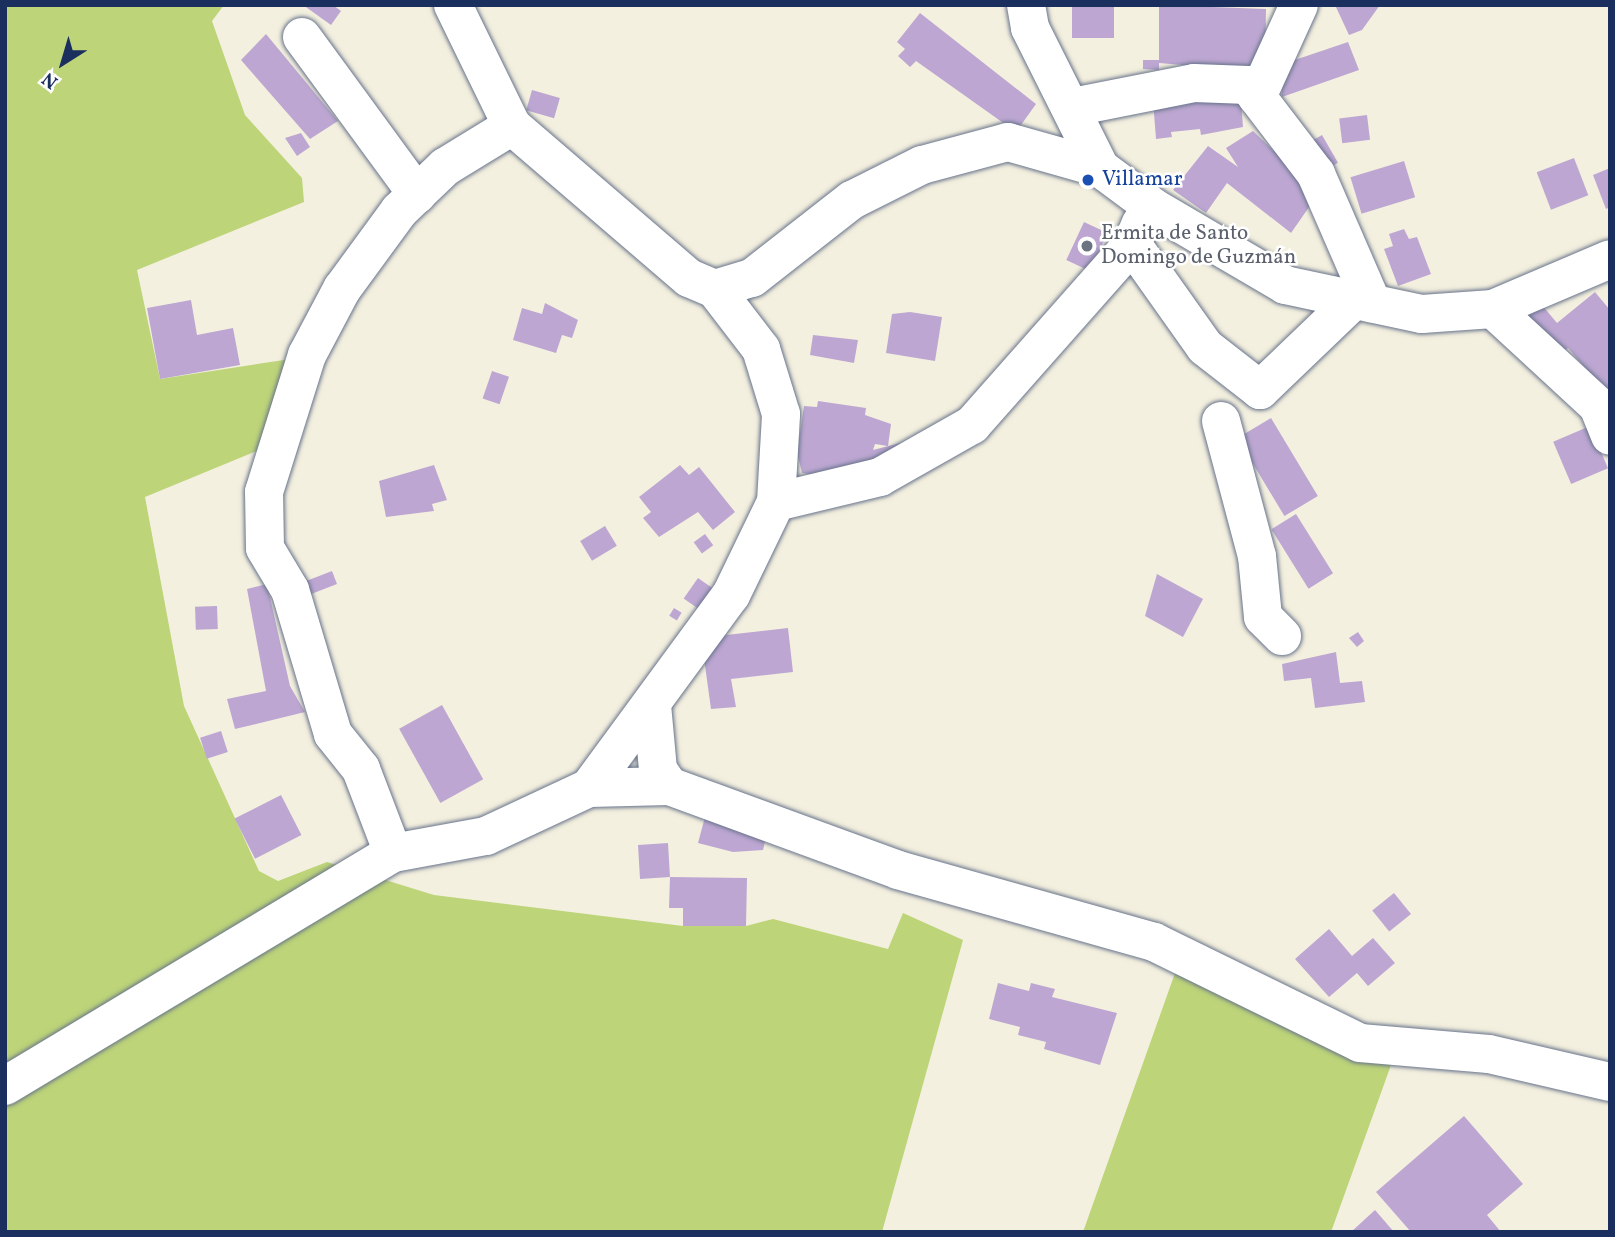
<!DOCTYPE html>
<html>
<head>
<meta charset="utf-8">
<style>
	body { margin:0 }
	#map { position:relative; width:1615px; height:1237px; overflow:hidden; background:#f4f0df; font-family:Vollkorn,serif }
	div>[style] { position:absolute }
	.green>* { inset:0; background:#bdd479 }
	.building>* { inset:0; background:#bda7d2; transform-origin:0 0 }
	.roads { filter:drop-shadow(0 0 2px #67738b) drop-shadow(0 0 2px #67738b) }
	.minor>* { height:38px; margin:-19px; padding:0 19px; transform-origin:19px; border-radius:19px; background:#fff }
	.dots>* { width:19px; height:19px; translate:-50% -50%; box-sizing:border-box; border:4px solid #fff; border-radius:50% }
	span { translate:-50% -50%; white-space:nowrap; text-align:center; line-height:1.15; -webkit-text-stroke:5px #fff; paint-order:stroke }
	.transit-label { font-size:21px; color:#164399 }
	.left { translate:0 -50%; text-align:left }
	.worship-label { font-size:21px; color:#5b616d }
	.frame { position:absolute; inset:0; border:7px solid #1b2f5e; pointer-events:none }
	.north { position:absolute; left:28px; top:28px; width:70px; height:70px; -webkit-text-stroke:5px #fff; paint-order:stroke; rotate:217deg; font-size:19px; font-weight:700; line-height:28px; text-align:center; color:#1b2f5e }
	.north::after { content:''; display:block; margin:auto; width:24px; height:32px; background:#1b2f5e; clip-path:polygon(50% 0,100% 100%,50% 72%,0 100%) }
</style>
</head>
<body>
<div id="map">
	<div class="green">
		<i style="clip-path:polygon(5px 5px,224px 5px,212px 21px,245px 115px,302px 178px,304px 202px,137px 270px,160px 379px,297px 358px,264px 448px,145px 497px,184px 706px,259px 871px,278px 881px,327px 862px,434px 895px,683px 926px,746px 926px,773px 919px,888px 949px,903px 913px,963px 940px,882px 1232px,5px 1232px)"></i>
		<i style="clip-path:polygon(1175px 973px,1338px 1051px,1391px 1065px,1331px 1232px,1083px 1232px)"></i>
	</div>
	<div class="building">
		<i style="clip-path:polygon(303px 5px,333px 5px,341px 11px,331px 25px)"></i>
		<i style="left:1072px;top:5px;width:42px;height:33px"></i>
		<i style="clip-path:polygon(1159px 5px,1266px 9px,1265px 72px,1159px 63px,1159px 70px,1143px 69px,1143px 60px,1159px 60px)"></i>
		<i style="clip-path:polygon(1335px 5px,1380px 5px,1362px 30px,1349px 35px)"></i>
		<i style="clip-path:polygon(920px 13px,1036px 104px,1016px 132px,916px 61px,910px 67px,898px 56px,905px 49px,897px 42px)"></i>
		<i style="clip-path:polygon(266px 34px,338px 121px,310px 139px,241px 60px)"></i>
		<i style="clip-path:polygon(1348px 42px,1359px 70px,1282px 97px,1280px 65px)"></i>
		<i style="left:532px;top:90px;width:29px;height:21px;rotate:16deg"></i>
		<i style="clip-path:polygon(1153px 100px,1241px 101px,1243px 127px,1201px 135px,1200px 129px,1171px 132px,1172px 137px,1156px 139px)"></i>
		<i style="left:1367px;top:115px;width:25px;height:28px;rotate:83deg"></i>
		<i style="clip-path:polygon(1253px 131px,1306px 182px,1314px 200px,1291px 233px,1227px 183px,1206px 213px,1173px 190px,1208px 146px,1238px 167px,1226px 148px)"></i>
		<i style="clip-path:polygon(301px 133px,310px 147px,297px 156px,285px 138px)"></i>
		<i style="left:1322px;top:135px;width:32px;height:23px;rotate:60deg"></i>
		<i style="left:1574px;top:158px;width:40px;height:40px;rotate:69deg"></i>
		<i style="left:1404px;top:161px;width:38px;height:56px;rotate:73deg"></i>
		<i style="clip-path:polygon(1610px 168px,1610px 207px,1606px 209px,1593px 175px)"></i>
		<i style="left:1084px;top:222px;width:26px;height:42px;rotate:25deg"></i>
		<i style="clip-path:polygon(1404px 229px,1409px 239px,1417px 237px,1431px 274px,1398px 286px,1384px 249px,1393px 246px,1389px 234px)"></i>
		<i style="clip-path:polygon(1595px 292px,1610px 310px,1610px 397px,1568px 348px,1554px 359px,1523px 321px,1542px 305px,1557px 323px)"></i>
		<i style="clip-path:polygon(191px 300px,197px 335px,233px 328px,240px 365px,160px 379px,147px 308px)"></i>
		<i style="clip-path:polygon(545px 303px,578px 320px,572px 338px,562px 335px,556px 353px,513px 340px,522px 308px,542px 314px)"></i>
		<i style="clip-path:polygon(910px 312px,942px 317px,935px 361px,886px 353px,892px 314px)"></i>
		<i style="clip-path:polygon(813px 335px,858px 340px,854px 363px,810px 355px)"></i>
		<i style="left:492px;top:371px;width:18px;height:29px;rotate:19deg"></i>
		<i style="clip-path:polygon(818px 401px,866px 408px,865px 415px,891px 424px,888px 446px,875px 444px,873px 450px,904px 442px,902px 456px,828px 477px,802px 473px,797px 452px,804px 406px,817px 407px)"></i>
		<i style="left:1271px;top:418px;width:91px;height:39px;rotate:59deg"></i>
		<i style="left:1590px;top:426px;width:46px;height:40px;rotate:67deg"></i>
		<i style="clip-path:polygon(434px 465px,447px 500px,432px 504px,434px 511px,386px 517px,379px 481px)"></i>
		<i style="clip-path:polygon(680px 465px,689px 475px,699px 467px,735px 512px,713px 530px,698px 512px,659px 537px,643px 518px,651px 512px,639px 497px)"></i>
		<i style="left:1296px;top:514px;width:70px;height:29px;rotate:58deg"></i>
		<i style="left:605px;top:526px;width:23px;height:29px;rotate:59deg"></i>
		<i style="left:705px;top:534px;width:14px;height:14px;rotate:54deg"></i>
		<i style="left:332px;top:571px;width:14px;height:29px;rotate:69deg"></i>
		<i style="clip-path:polygon(1157px 574px,1203px 599px,1183px 637px,1145px 616px)"></i>
		<i style="left:698px;top:578px;width:24px;height:25px;rotate:35deg"></i>
		<i style="clip-path:polygon(267px 584px,290px 686px,305px 712px,235px 729px,227px 699px,266px 691px,247px 589px)"></i>
		<i style="left:217px;top:606px;width:23px;height:22px;rotate:88deg"></i>
		<i style="left:674px;top:608px;width:9px;height:9px;rotate:32deg"></i>
		<i style="clip-path:polygon(788px 628px,793px 672px,731px 679px,736px 707px,711px 709px,703px 651px,726px 635px)"></i>
		<i style="clip-path:polygon(1358px 632px,1364px 641px,1357px 647px,1349px 638px)"></i>
		<i style="clip-path:polygon(1336px 652px,1340px 683px,1362px 681px,1365px 702px,1315px 708px,1311px 678px,1284px 681px,1282px 664px)"></i>
		<i style="left:442px;top:705px;width:85px;height:49px;rotate:61deg"></i>
		<i style="left:221px;top:731px;width:22px;height:22px;rotate:72deg"></i>
		<i style="left:281px;top:795px;width:45px;height:52px;rotate:63deg"></i>
		<i style="clip-path:polygon(705px 817px,767px 833px,763px 850px,733px 852px,698px 843px)"></i>
		<i style="clip-path:polygon(668px 843px,670px 877px,747px 878px,746px 926px,683px 926px,683px 908px,669px 908px,670px 877px,640px 879px,638px 845px)"></i>
		<i style="left:1394px;top:893px;width:27px;height:28px;rotate:51deg"></i>
		<i style="clip-path:polygon(1329px 929px,1352px 956px,1373px 938px,1395px 963px,1368px 986px,1357px 973px,1329px 997px,1295px 959px)"></i>
		<i style="clip-path:polygon(998px 983px,1029px 991px,1031px 983px,1055px 989px,1052px 997px,1117px 1013px,1100px 1065px,1044px 1049px,1046px 1042px,1018px 1035px,1020px 1027px,989px 1019px)"></i>
		<i style="clip-path:polygon(1464px 1116px,1523px 1184px,1487px 1215px,1501px 1232px,1411px 1232px,1376px 1192px)"></i>
		<i style="clip-path:polygon(1375px 1210px,1394px 1232px,1351px 1232px)"></i>
	</div>
	<div class="roads">
		<div class="minor">
			<i style="left:453px;top:5px;width:135px;rotate:64deg"></i>
			<i style="left:512px;top:126px;width:233px;rotate:40.7deg"></i>
			<i style="left:689px;top:278px;width:28px;rotate:23deg"></i>
			<i style="left:715px;top:289px;width:39px;rotate:-17deg"></i>
			<i style="left:752px;top:278px;width:127px;rotate:-38deg"></i>
			<i style="left:852px;top:200px;width:78px;rotate:-26.6deg"></i>
			<i style="left:922px;top:165px;width:89px;rotate:-15deg"></i>
			<i style="left:1008px;top:142px;width:96px;rotate:15.8deg"></i>
			<i style="left:1100px;top:168px;width:67px;rotate:36.5deg"></i>
			<i style="left:1154px;top:208px;width:152px;rotate:30.4deg"></i>
			<i style="left:1285px;top:285px;width:140px;rotate:12deg"></i>
			<i style="left:1422px;top:314px;width:71px;rotate:-4deg"></i>
			<i style="left:1493px;top:309px;width:127px;rotate:-23.1deg"></i>
			<i style="left:1026px;top:5px;width:23px;rotate:80deg"></i>
			<i style="left:1030px;top:28px;width:157px;rotate:63.4deg"></i>
			<i style="left:302px;top:37px;width:195px;rotate:53.8deg"></i>
			<i style="left:1257px;top:97px;width:101px;rotate:-65.5deg"></i>
			<i style="left:1073px;top:107px;width:123px;rotate:-11.2deg"></i>
			<i style="left:1194px;top:83px;width:54px;rotate:2.1deg"></i>
			<i style="left:1248px;top:85px;width:112px;rotate:52.6deg"></i>
			<i style="left:1316px;top:174px;width:141px;rotate:66.5deg"></i>
			<i style="left:1141px;top:223px;width:23px;rotate:113deg"></i>
			<i style="left:1132px;top:244px;width:126px;rotate:54.7deg"></i>
			<i style="left:1205px;top:347px;width:70px;rotate:38deg"></i>
			<i style="left:1260px;top:390px;width:130px;rotate:-43.8deg"></i>
			<i style="left:1493px;top:309px;width:143px;rotate:42.7deg"></i>
			<i style="left:1598px;top:406px;width:32px;rotate:68deg"></i>
			<i style="left:1221px;top:421px;width:140px;rotate:75.1deg"></i>
			<i style="left:1257px;top:556px;width:61px;rotate:84.4deg"></i>
			<i style="left:1263px;top:617px;width:27px;rotate:45deg"></i>
			<i style="left:776px;top:502px;width:107px;rotate:-13.5deg"></i>
			<i style="left:880px;top:477px;width:106px;rotate:-29.5deg"></i>
			<i style="left:972px;top:425px;width:242px;rotate:-48.5deg"></i>
			<i style="left:652px;top:705px;width:65px;rotate:84.7deg"></i>
			<i style="left:658px;top:770px;width:19px;rotate:55deg"></i>
			<i style="left:589px;top:788px;width:240px;rotate:-53.7deg"></i>
			<i style="left:731px;top:595px;width:103px;rotate:-64.2deg"></i>
			<i style="left:776px;top:502px;width:88px;rotate:-86.7deg"></i>
			<i style="left:781px;top:414px;width:68px;rotate:-107.1deg"></i>
			<i style="left:761px;top:349px;width:76px;rotate:-127.5deg"></i>
			<i style="left:393px;top:853px;width:90px;rotate:-110.9deg"></i>
			<i style="left:361px;top:769px;width:45px;rotate:-128.7deg"></i>
			<i style="left:333px;top:734px;width:150px;rotate:-106.6deg"></i>
			<i style="left:290px;top:590px;width:49px;rotate:-120.8deg"></i>
			<i style="left:265px;top:548px;width:56px;rotate:-91deg"></i>
			<i style="left:264px;top:492px;width:144px;rotate:-72.6deg"></i>
			<i style="left:307px;top:355px;width:75px;rotate:-62.1deg"></i>
			<i style="left:342px;top:289px;width:97px;rotate:-53.8deg"></i>
			<i style="left:399px;top:211px;width:64px;rotate:-43.7deg"></i>
			<i style="left:445px;top:167px;width:79px;rotate:-31.5deg"></i>
			<i style="left:5px;top:1086px;width:453px;rotate:-31deg"></i>
			<i style="left:393px;top:853px;width:95px;rotate:-10.4deg"></i>
			<i style="left:486px;top:836px;width:114px;rotate:-25deg"></i>
			<i style="left:589px;top:788px;width:80px;rotate:-1.4deg"></i>
			<i style="left:669px;top:786px;width:244px;rotate:20.1deg"></i>
			<i style="left:898px;top:870px;width:266px;rotate:15.7deg"></i>
			<i style="left:1154px;top:942px;width:229px;rotate:26.1deg"></i>
			<i style="left:1360px;top:1043px;width:129px;rotate:4.9deg"></i>
			<i style="left:1489px;top:1054px;width:124px;rotate:13deg"></i>
		</div>
	</div>
	<div class="dots">
		<i style="left:1088px;top:180px;background:#1a4fb4"></i>
		<i style="left:1087px;top:246px;background:#6b7280"></i>
	</div>
	<div class="transit-label">
		<span class="left" style="left:1102px;top:180px">Villamar</span>
	</div>
	<div class="worship-label">
		<span class="left" style="left:1101px;top:246px">Ermita de Santo<br>Domingo de Guzmán</span>
	</div>
	<div class="frame"></div>
	<div class="north">N</div>
</div>
</body>
</html>
